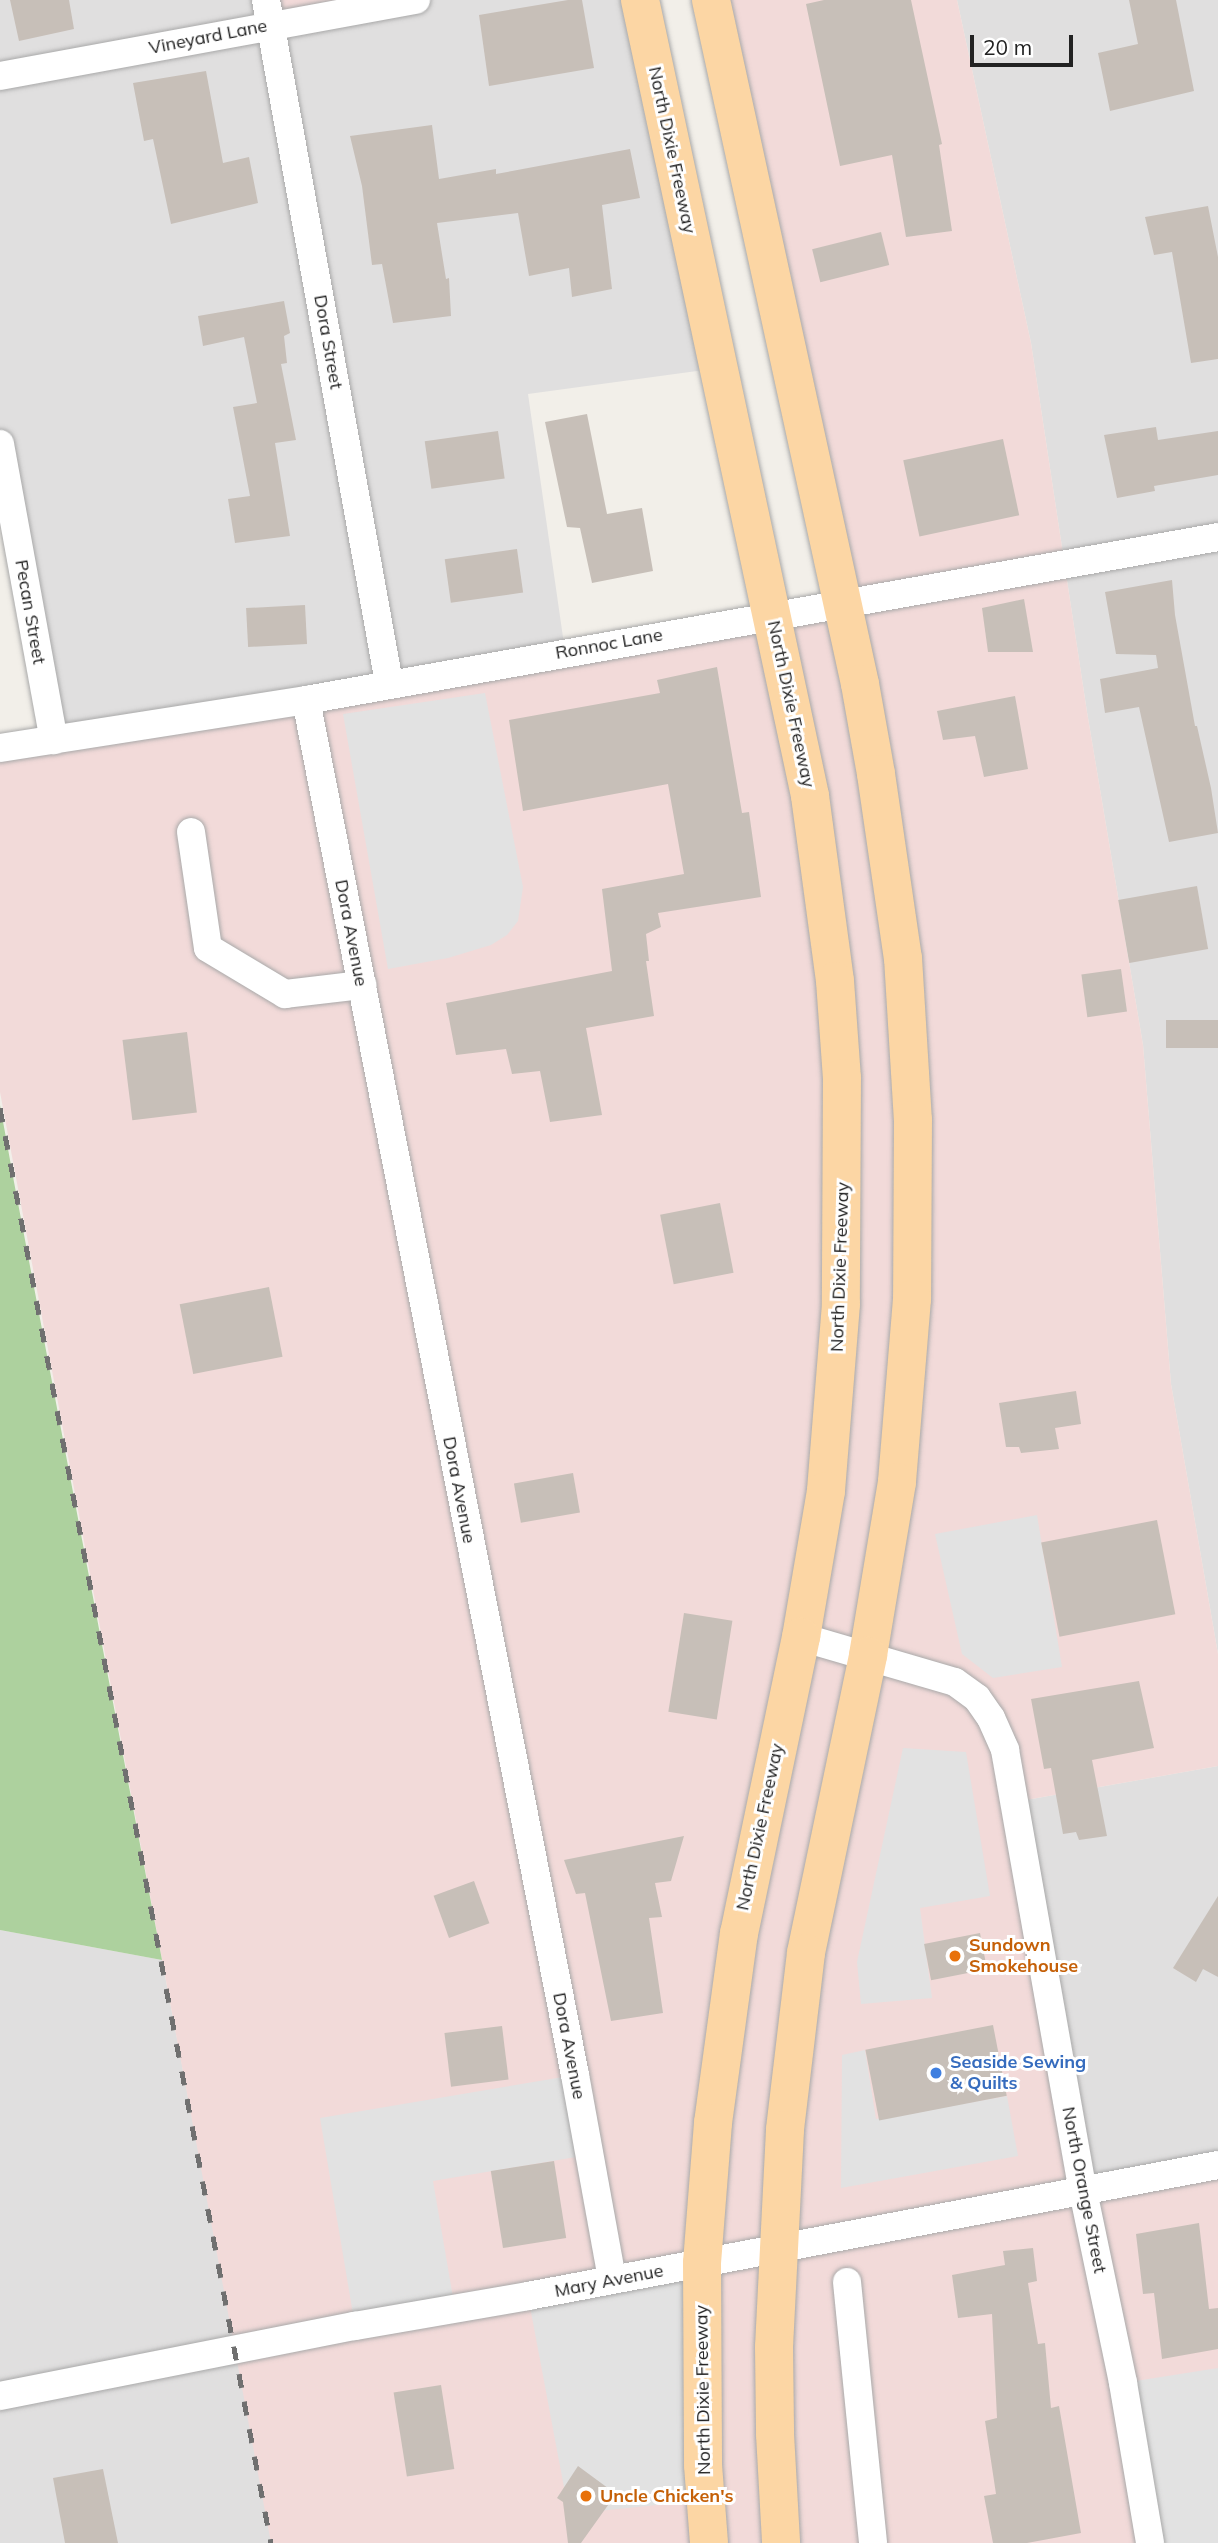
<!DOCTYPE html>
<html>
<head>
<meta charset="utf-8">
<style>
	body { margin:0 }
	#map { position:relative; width:1218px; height:2543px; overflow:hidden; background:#f2efe9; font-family:Mulish,sans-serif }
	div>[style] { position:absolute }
	.residential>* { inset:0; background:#e0dfdf }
	.commercial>* { inset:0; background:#f2dad9 }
	.forest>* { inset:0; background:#add19e }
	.parking>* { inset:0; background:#e2e2e2 }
	.building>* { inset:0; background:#c7bfb8; transform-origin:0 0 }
	.roads { filter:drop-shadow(0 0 2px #a9a9a9) drop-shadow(0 0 2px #a9a9a9) }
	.minor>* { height:28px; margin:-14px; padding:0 14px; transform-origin:14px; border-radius:14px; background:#fff }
	.primary>* { height:38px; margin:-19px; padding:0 19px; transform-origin:19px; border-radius:19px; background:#fcd6a4 }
	.rail>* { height:5px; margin-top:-2.5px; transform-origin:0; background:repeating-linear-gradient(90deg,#707070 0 14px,transparent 0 28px) }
	.dots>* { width:19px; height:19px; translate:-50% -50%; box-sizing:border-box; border:4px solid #fff; border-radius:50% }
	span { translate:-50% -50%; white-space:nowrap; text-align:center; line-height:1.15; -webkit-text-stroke:6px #fff; paint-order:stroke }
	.street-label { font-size:18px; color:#222 }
	.food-label { font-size:18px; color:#c56008; font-weight:700 }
	.left { translate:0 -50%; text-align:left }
	.shop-label { font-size:18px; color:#366cbe; font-weight:700 }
	.scale { position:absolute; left:970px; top:35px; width:103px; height:32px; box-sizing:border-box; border:4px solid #222; border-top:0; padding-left:9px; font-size:21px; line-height:24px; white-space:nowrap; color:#222; -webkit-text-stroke:5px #fff; paint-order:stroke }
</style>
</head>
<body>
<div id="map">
	<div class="residential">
		<i style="clip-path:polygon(0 0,640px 0,719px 368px,528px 394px,565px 651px,54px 740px,0 444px)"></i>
		<i style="clip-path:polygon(957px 0,1218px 0,1218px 1654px,1171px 1384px,1143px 1045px,1087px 712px,1031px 343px)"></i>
		<i style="clip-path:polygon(1218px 1766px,1218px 2165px,1083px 2191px,1015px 1802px)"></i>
		<i style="clip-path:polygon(0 1930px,162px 1960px,273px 2543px,0 2543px)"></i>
	</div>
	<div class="commercial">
		<i style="clip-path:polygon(266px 0,416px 0,271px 25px)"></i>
		<i style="clip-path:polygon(711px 0,957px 0,1031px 343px,1087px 712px,1143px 1045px,1171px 1384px,1218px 1654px,1218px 1766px,1015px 1802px,1083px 2191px,1218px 2165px,1218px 2543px,271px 2543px,0 1092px,0 748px,842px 602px)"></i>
	</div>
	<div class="forest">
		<i style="clip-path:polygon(0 1105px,14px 1182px,162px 1960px,0 1930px)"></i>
	</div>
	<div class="parking">
		<i style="clip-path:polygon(485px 693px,523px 887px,518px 921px,507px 935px,491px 945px,448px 958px,388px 969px,343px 714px)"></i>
		<i style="clip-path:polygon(1037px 1515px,1062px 1667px,993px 1678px,962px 1654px,935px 1534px)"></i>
		<i style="clip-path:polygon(903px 1748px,966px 1752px,990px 1896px,920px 1908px,932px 1998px,861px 2004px,857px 1962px)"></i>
		<i style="clip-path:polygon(865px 2050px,876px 2119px,1007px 2096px,1018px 2156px,841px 2188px,842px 2055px)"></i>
		<i style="clip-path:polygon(575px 2075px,588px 2155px,433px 2181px,455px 2309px,355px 2326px,320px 2118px)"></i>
		<i style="clip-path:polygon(702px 2263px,706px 2500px,569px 2514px,528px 2296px)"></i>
		<i style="clip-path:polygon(1218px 2368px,1218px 2543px,1150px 2543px,1123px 2383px)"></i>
	</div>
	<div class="building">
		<i style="clip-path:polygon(10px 0,69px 0,74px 29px,19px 41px)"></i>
		<i style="clip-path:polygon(568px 0,582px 0,594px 68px,489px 86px,479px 15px)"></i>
		<i style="clip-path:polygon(824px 0,911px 0,942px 144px,939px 145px,952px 231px,906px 237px,892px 155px,840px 166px,806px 4px)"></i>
		<i style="clip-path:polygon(1129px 0,1176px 0,1194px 91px,1110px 111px,1098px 53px,1138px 44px)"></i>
		<i style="clip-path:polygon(206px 71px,223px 163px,249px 157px,258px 203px,171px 224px,153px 139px,144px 141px,133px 83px)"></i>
		<i style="clip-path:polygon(432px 125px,439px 179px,496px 169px,496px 174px,630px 149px,640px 198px,602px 205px,612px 289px,572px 297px,569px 268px,529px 276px,518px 213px,437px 223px,446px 279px,449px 278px,451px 316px,393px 323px,382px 264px,372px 265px,362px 186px,350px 136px)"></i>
		<i style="clip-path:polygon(1208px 206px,1218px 257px,1218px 359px,1191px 363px,1172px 252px,1154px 255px,1145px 217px)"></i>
		<i style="left:881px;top:232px;width:34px;height:71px;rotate:76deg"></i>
		<i style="clip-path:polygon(284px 301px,290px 333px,284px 336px,287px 363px,281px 364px,296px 440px,275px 443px,290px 536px,235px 543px,228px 499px,250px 496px,233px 407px,257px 403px,244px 337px,203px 346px,198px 316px)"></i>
		<i style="clip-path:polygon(587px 414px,607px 514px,642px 508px,653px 571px,592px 583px,580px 528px,567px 527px,545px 422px)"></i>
		<i style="clip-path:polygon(1156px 427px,1158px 440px,1218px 431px,1218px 475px,1154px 486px,1155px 491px,1117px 498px,1104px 435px)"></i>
		<i style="left:498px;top:431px;width:48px;height:74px;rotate:82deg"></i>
		<i style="left:1003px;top:439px;width:78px;height:102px;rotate:78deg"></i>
		<i style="left:517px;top:549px;width:44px;height:73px;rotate:82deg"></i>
		<i style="clip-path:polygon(1172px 580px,1175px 615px,1195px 726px,1197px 726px,1211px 788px,1218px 833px,1169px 842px,1139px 707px,1105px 713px,1100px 679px,1158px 668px,1156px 655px,1116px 654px,1105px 592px)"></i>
		<i style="clip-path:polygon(1024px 599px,1033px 652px,988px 652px,982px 608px)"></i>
		<i style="left:305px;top:605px;width:39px;height:59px;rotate:87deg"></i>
		<i style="clip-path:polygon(717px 667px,742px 813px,749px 812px,761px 897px,658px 913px,661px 927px,646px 934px,649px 961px,646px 961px,654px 1016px,586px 1028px,602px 1115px,550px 1122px,540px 1071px,512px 1074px,506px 1049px,456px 1055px,446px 1003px,612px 971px,602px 889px,684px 874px,668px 784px,523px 811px,509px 720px,660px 693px,657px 680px)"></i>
		<i style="clip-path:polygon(1015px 696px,1028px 769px,984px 777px,975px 736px,943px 740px,937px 711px)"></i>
		<i style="left:1197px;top:886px;width:64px;height:80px;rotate:80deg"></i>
		<i style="left:1121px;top:969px;width:43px;height:40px;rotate:82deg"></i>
		<i style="left:1218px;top:1020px;width:28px;height:52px;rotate:90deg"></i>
		<i style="left:187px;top:1032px;width:81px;height:65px;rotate:83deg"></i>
		<i style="left:720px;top:1203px;width:71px;height:61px;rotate:79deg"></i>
		<i style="left:269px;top:1287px;width:71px;height:91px;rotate:79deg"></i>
		<i style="clip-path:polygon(1076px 1391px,1081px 1424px,1055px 1428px,1059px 1449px,1021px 1453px,1019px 1447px,1006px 1447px,999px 1403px)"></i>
		<i style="left:573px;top:1473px;width:40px;height:60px;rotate:80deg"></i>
		<i style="left:1157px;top:1520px;width:96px;height:118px;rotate:79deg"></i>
		<i style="left:684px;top:1613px;width:49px;height:100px;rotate:9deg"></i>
		<i style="clip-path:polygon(1139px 1681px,1154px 1748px,1092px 1760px,1107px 1836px,1079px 1840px,1076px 1832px,1063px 1834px,1051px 1768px,1044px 1769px,1031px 1699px)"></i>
		<i style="clip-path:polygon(684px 1836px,671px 1881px,655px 1883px,662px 1917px,649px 1918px,663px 2013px,611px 2021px,585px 1893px,576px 1894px,564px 1860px)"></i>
		<i style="left:474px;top:1881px;width:45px;height:43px;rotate:70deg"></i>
		<i style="clip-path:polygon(1218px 1896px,1218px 1977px,1203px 1969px,1196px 1982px,1173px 1968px)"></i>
		<i style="left:980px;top:1933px;width:37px;height:57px;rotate:79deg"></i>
		<i style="left:993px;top:2025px;width:72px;height:130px;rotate:79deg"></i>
		<i style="left:502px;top:2026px;width:54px;height:58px;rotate:83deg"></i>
		<i style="left:554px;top:2161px;width:78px;height:64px;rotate:81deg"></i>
		<i style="clip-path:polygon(1199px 2223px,1209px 2309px,1218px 2308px,1218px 2349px,1162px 2359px,1154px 2293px,1143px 2294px,1136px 2234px)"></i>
		<i style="clip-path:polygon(1033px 2248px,1037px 2281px,1028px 2283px,1038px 2344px,1045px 2343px,1051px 2408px,1059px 2406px,1081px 2533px,1027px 2543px,993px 2543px,984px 2496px,996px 2494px,985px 2421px,997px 2418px,992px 2314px,958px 2318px,952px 2275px,1005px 2265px,1003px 2251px)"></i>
		<i style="left:441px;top:2385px;width:85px;height:48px;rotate:81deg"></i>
		<i style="clip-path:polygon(578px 2466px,616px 2494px,581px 2543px,568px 2543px,563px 2502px,557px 2498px)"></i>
		<i style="clip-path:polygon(103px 2469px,118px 2543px,65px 2543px,53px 2478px)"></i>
	</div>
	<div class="roads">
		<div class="minor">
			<i style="left:266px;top:0;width:694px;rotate:79.79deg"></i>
			<i style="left:0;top:76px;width:423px;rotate:-10.4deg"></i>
			<i style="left:0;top:444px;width:301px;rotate:79.7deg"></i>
			<i style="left:306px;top:700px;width:1401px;rotate:78.93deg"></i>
			<i style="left:575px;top:2075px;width:207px;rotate:79.7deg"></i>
			<i style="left:0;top:748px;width:310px;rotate:-8.9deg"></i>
			<i style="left:306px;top:700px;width:926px;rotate:-10.13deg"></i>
			<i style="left:191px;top:832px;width:117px;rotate:81.7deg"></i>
			<i style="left:208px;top:948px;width:90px;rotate:30.9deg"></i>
			<i style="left:285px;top:994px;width:78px;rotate:-6.7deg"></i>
			<i style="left:801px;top:1637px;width:160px;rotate:16.3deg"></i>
			<i style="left:955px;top:1682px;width:27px;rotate:36deg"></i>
			<i style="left:977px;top:1698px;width:24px;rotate:55deg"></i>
			<i style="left:991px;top:1718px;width:35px;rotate:66deg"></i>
			<i style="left:1005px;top:1750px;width:448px;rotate:80deg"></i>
			<i style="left:1083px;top:2191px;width:196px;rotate:78.2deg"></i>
			<i style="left:1123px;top:2383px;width:162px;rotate:80.4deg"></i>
			<i style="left:847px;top:2282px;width:262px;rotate:84.3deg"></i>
			<i style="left:0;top:2396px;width:362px;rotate:-11.2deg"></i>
			<i style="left:355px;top:2326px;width:176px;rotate:-9.8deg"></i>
			<i style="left:528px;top:2296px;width:702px;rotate:-10.75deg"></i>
		</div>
		<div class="primary">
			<i style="left:640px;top:0;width:814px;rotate:77.94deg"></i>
			<i style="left:810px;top:796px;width:187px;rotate:82.3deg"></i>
			<i style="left:835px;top:981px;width:97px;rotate:85.9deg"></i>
			<i style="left:842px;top:1078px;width:226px;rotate:90.3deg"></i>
			<i style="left:841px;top:1304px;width:188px;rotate:94.6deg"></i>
			<i style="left:826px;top:1491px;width:148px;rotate:99.7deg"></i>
			<i style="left:801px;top:1637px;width:302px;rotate:101.8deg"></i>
			<i style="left:739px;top:1933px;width:192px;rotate:97.8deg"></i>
			<i style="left:713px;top:2123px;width:140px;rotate:94.5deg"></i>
			<i style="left:702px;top:2263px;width:202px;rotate:89.7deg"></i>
			<i style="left:703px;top:2465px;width:78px;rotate:85.6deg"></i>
			<i style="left:711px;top:0;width:700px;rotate:77.71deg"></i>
			<i style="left:860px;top:684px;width:91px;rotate:79.9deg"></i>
			<i style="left:876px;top:774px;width:186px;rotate:81.7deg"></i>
			<i style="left:903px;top:958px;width:162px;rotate:86.5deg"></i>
			<i style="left:913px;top:1120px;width:179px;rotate:90.3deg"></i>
			<i style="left:912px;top:1299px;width:184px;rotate:94.7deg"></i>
			<i style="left:897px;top:1482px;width:176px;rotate:99.5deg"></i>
			<i style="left:868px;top:1656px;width:303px;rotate:101.8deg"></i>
			<i style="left:806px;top:1953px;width:178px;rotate:96.8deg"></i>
			<i style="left:785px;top:2130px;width:217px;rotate:92.9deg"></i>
			<i style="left:774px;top:2347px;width:87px;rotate:89.3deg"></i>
			<i style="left:775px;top:2434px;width:109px;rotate:86.8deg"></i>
		</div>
	</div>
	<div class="rail">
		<i style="left:0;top:1108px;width:1460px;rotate:79.31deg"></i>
	</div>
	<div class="dots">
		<i style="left:955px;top:1956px;background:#e8710a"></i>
		<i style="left:936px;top:2073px;background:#3f7fe0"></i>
		<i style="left:586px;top:2496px;background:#e8710a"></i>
	</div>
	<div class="street-label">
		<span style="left:208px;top:37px;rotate:-11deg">Vineyard Lane</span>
		<span style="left:672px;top:150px;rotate:78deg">North Dixie Freeway</span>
		<span style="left:328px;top:342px;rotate:80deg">Dora Street</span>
		<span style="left:30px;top:612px;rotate:80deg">Pecan Street</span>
		<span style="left:609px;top:644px;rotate:-10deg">Ronnoc Lane</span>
		<span style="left:791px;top:704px;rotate:78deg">North Dixie Freeway</span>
		<span style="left:351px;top:933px;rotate:79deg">Dora Avenue</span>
		<span style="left:840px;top:1267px;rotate:-88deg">North Dixie Freeway</span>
		<span style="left:459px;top:1490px;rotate:79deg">Dora Avenue</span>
		<span style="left:760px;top:1827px;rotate:-78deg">North Dixie Freeway</span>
		<span style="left:569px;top:2046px;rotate:79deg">Dora Avenue</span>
		<span style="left:1084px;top:2190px;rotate:79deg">North Orange Street</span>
		<span style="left:609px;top:2281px;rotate:-11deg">Mary Avenue</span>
		<span style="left:703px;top:2390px;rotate:-91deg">North Dixie Freeway</span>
	</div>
	<div class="food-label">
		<span class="left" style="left:969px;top:1956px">Sundown<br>Smokehouse</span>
		<span class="left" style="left:600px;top:2496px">Uncle Chicken's</span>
	</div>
	<div class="shop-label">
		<span class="left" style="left:950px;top:2073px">Seaside Sewing<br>&amp; Quilts</span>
	</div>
	<div class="scale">20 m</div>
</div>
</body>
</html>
